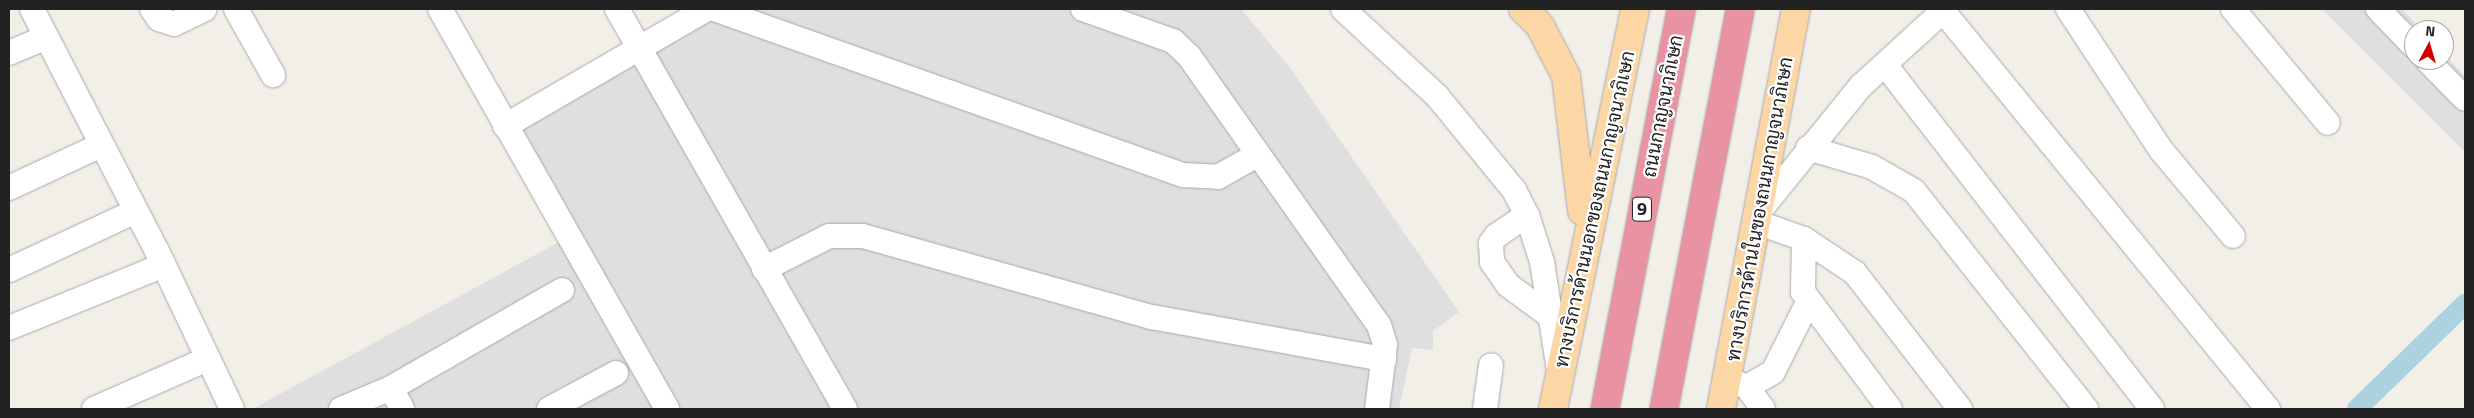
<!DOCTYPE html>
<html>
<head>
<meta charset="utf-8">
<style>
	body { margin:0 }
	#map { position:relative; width:2474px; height:418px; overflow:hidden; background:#f2efe9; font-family:"Titillium Web",Sarabun,sans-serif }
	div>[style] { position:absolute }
	.residential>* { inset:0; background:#e0dfdf }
	.canal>* { height:20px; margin:-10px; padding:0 10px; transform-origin:10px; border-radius:10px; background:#aad3df }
	.roads { filter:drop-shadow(0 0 1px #a9a9a9) drop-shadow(0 0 1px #a9a9a9) }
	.minor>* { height:24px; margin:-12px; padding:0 12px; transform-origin:12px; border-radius:12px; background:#fff }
	.major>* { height:28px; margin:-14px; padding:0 14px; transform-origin:14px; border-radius:14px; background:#fcd6a4 }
	.highway>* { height:28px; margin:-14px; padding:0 14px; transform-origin:14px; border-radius:14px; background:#e892a2 }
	span { translate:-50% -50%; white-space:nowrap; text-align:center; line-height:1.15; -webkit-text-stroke:4.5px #fff; paint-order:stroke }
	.shield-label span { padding:1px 4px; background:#fff; border:1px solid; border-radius:4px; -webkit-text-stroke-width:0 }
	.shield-label { font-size:18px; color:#222; font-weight:700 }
	.street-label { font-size:19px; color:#222 }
	.frame { position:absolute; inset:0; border:10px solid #222; pointer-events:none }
	.north { position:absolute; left:2404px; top:20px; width:50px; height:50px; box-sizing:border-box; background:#fff; border:1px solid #a7a7a7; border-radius:50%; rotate:6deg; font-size:14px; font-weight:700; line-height:20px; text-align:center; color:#222 }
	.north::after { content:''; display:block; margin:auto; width:18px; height:22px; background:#d40000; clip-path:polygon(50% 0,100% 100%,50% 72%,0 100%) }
</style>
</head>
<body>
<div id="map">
	<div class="residential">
		<i style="clip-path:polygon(691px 9px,1241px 9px,1288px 65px,1459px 312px,1433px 331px,1433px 350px,1412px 348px,1399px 409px,252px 409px,559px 242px,495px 126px)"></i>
		<i style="clip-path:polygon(2322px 9px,2402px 9px,2422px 30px,2414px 30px,2414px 60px,2444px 60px,2444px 54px,2465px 76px,2465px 152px)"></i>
	</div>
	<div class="canal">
		<i style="left:2357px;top:409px;width:151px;rotate:-44.2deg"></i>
	</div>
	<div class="roads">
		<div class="minor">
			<i style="left:32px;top:9px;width:272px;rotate:62.7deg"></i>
			<i style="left:157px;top:251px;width:175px;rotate:64.6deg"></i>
			<i style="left:152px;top:9px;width:12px;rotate:55deg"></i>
			<i style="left:159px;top:19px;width:16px;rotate:18deg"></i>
			<i style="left:174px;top:24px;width:34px;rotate:-26deg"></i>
			<i style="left:236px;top:9px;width:76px;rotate:60.7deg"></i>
			<i style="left:440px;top:9px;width:460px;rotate:60.4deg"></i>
			<i style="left:617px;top:9px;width:460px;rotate:60.3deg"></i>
			<i style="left:714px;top:9px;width:498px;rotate:19.5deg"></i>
			<i style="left:1183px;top:175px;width:35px;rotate:3deg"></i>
			<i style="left:1218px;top:177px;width:45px;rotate:-29.4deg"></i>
			<i style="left:1083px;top:9px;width:96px;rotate:19.6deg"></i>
			<i style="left:1173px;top:41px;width:22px;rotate:43deg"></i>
			<i style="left:1189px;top:56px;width:329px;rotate:54.8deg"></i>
			<i style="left:1379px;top:325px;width:21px;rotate:73deg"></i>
			<i style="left:1385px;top:345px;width:64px;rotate:97.1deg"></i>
			<i style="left:1343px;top:9px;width:128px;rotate:42.8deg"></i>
			<i style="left:1437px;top:96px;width:122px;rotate:50.7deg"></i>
			<i style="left:1514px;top:190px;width:28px;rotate:63deg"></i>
			<i style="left:1527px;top:215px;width:49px;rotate:72.3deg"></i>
			<i style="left:1542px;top:262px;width:109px;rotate:81.1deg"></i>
			<i style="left:2068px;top:9px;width:169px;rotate:56.6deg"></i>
			<i style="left:2161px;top:150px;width:112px;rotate:50.1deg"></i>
			<i style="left:2233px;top:9px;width:148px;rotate:50.2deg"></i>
			<i style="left:2378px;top:9px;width:52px;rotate:45.8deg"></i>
			<i style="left:1943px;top:11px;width:514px;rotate:50.77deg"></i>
			<i style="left:9px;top:53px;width:39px;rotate:-23deg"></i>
			<i style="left:2427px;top:60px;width:54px;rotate:45.7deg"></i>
			<i style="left:1886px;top:66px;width:434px;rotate:52.2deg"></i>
			<i style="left:505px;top:126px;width:233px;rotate:-30.1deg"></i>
			<i style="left:1808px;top:148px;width:67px;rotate:16.5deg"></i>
			<i style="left:1872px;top:167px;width:48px;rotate:29.7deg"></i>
			<i style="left:1914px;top:191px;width:278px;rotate:51.7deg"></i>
			<i style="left:9px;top:188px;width:99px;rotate:-25deg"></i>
			<i style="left:1758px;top:213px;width:164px;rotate:-51deg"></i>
			<i style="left:1861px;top:86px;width:114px;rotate:-42.5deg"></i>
			<i style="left:1527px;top:215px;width:37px;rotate:146deg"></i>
			<i style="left:1496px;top:236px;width:9px;rotate:126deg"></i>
			<i style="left:1491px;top:243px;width:19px;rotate:87deg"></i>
			<i style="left:1492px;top:262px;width:28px;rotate:55deg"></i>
			<i style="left:1508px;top:285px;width:52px;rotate:36.4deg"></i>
			<i style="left:1756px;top:222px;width:51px;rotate:19.5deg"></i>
			<i style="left:1804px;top:239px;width:61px;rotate:33.7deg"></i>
			<i style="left:1855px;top:273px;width:172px;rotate:52.3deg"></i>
			<i style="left:1804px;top:239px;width:53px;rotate:91.1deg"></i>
			<i style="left:1803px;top:292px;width:146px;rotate:53.4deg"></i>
			<i style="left:764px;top:269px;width:73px;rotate:-26.9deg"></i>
			<i style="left:829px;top:236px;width:34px"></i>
			<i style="left:863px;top:236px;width:300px;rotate:15.7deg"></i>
			<i style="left:1152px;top:317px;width:236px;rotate:10.3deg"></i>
			<i style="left:9px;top:270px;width:138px;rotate:-24.9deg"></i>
			<i style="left:9px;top:328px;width:167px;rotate:-22.1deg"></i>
			<i style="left:1727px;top:379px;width:22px;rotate:22deg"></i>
			<i style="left:1747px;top:387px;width:30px;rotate:-30deg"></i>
			<i style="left:1773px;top:372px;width:78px;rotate:-63.4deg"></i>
			<i style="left:1747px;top:387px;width:27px;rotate:54deg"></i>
			<i style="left:391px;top:388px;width:24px;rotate:62deg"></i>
			<i style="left:94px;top:409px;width:124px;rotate:-23.7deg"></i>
			<i style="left:341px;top:409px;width:54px;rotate:-22.8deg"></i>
			<i style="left:391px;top:388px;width:197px;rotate:-29.8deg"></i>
			<i style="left:549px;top:409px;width:76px;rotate:-28.2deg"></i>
			<i style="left:1485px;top:409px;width:44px;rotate:-82.2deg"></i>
		</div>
		<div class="major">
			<i style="left:1523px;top:9px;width:24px;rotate:45deg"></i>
			<i style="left:1540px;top:26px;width:56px;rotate:62.5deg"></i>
			<i style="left:1566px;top:76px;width:136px;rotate:83.2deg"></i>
			<i style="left:1553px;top:409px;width:408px;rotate:-78.4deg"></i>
			<i style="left:1721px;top:409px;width:407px;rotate:-79.4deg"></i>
		</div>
		<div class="highway">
			<i style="left:1605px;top:409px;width:407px;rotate:-79.2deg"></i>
			<i style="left:1664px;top:409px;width:407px;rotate:-79.2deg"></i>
		</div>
	</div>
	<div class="shield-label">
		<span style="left:1642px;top:209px">9</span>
	</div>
	<div class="street-label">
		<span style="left:1662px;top:106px;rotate:-79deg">ถนนกาญจนาภิเษก</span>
		<span style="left:1594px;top:209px;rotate:-78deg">ทางบริการด้านนอกของถนนกาญจนาภิเษก</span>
		<span style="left:1759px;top:209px;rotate:-80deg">ทางบริการด้านในของถนนกาญจนาภิเษก</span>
	</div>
	<div class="frame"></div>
	<div class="north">N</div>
</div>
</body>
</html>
